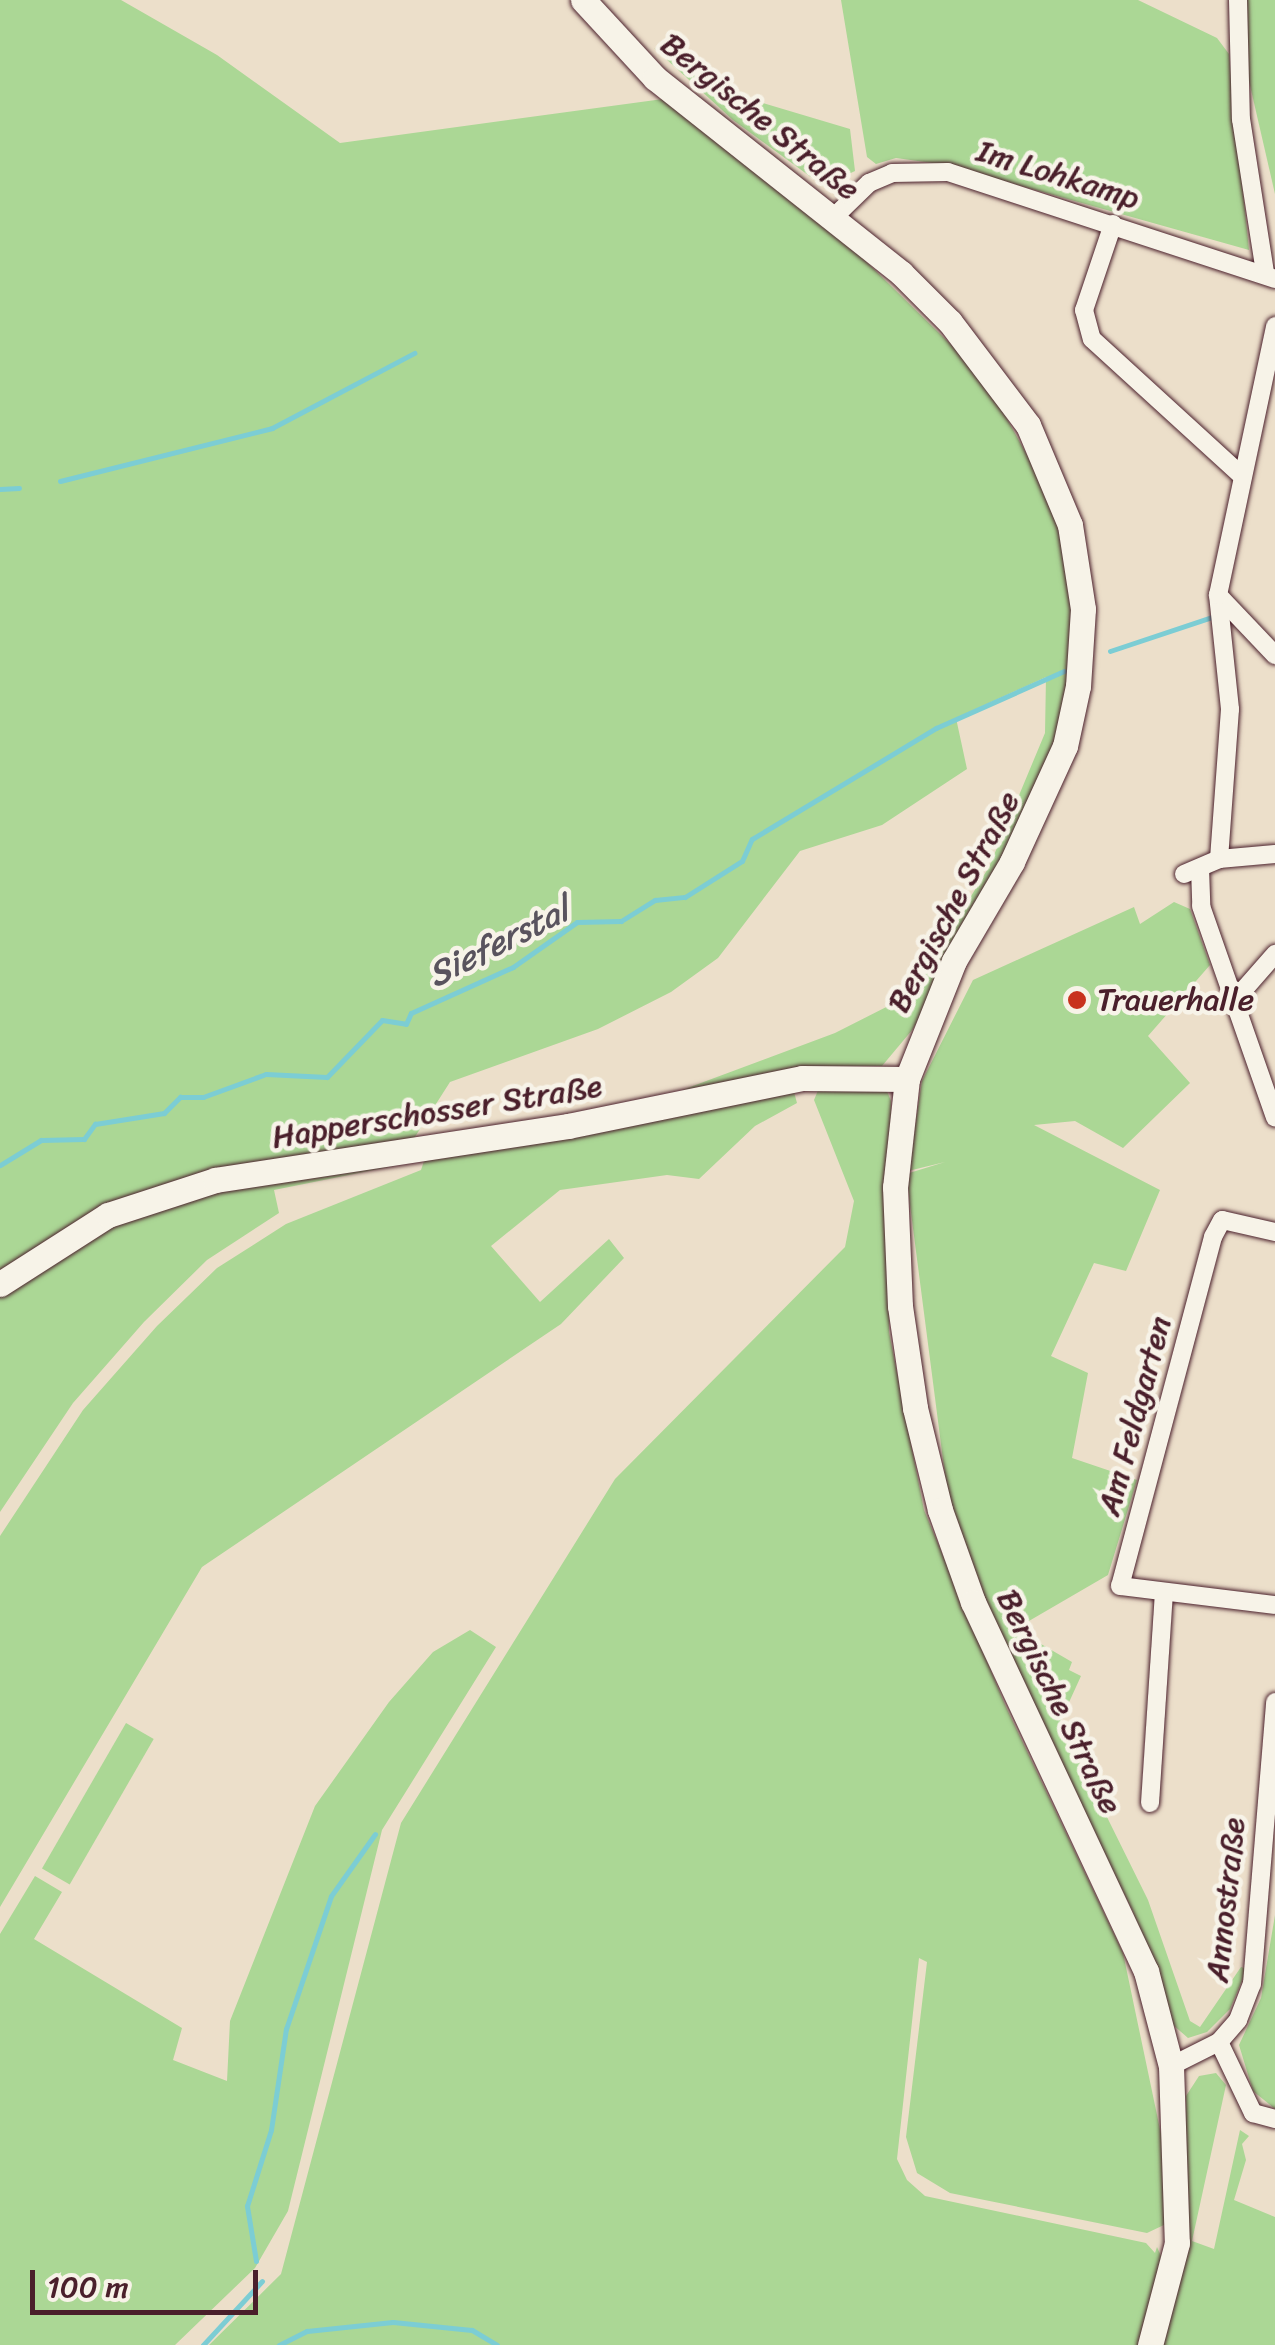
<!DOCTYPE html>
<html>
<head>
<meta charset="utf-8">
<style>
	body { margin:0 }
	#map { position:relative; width:1275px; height:2345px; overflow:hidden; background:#ecdfca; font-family:Sriracha,sans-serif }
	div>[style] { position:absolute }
	.green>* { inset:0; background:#abd795; transform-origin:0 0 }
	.stream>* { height:5px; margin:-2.5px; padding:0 2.5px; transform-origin:2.5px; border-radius:2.5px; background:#7ccdd4 }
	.roads { filter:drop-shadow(0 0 2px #4a1f2b) drop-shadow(0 0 2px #4a1f2b) }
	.street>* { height:18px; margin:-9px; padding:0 9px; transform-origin:9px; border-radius:9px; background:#f7f3e8 }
	.secondary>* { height:25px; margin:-12.5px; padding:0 12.5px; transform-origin:12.5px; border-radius:12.5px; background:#f7f3e8 }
	.dots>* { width:28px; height:28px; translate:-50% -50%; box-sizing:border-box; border:5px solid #f7f3e8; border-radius:50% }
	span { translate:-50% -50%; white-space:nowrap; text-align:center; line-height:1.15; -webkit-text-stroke:9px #f7f3e8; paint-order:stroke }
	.street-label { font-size:32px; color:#4a1f2b }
	.poi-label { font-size:32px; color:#4a1f2b }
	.left { translate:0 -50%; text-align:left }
	.water-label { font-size:35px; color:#59535e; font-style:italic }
	.scale { position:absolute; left:30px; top:2270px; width:228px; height:45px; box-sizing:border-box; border:5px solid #4a1f2b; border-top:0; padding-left:12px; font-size:30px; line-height:35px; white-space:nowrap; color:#4a1f2b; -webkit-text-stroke:8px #f7f3e8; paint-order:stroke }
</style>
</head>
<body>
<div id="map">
	<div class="green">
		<i style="clip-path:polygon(0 0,121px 0,217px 55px,340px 143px,663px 99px,839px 235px,983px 376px,1046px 489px,1079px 588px,1061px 724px,1037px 795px,913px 1029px,882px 1066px,817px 1067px,682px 1090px,835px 1033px,910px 995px,989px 867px,1045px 733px,1046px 677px,956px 718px,967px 769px,882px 825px,800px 851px,718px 958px,671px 992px,598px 1029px,450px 1082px,413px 1140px,89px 1214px,0 1273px)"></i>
		<i style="clip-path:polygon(841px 0,1138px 0,1217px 38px,1229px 54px,1249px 250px,947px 165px,896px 158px,876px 164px,867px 157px)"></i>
		<i style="clip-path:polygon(1247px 0,1275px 0,1275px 194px,1246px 68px)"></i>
		<i style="clip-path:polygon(654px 48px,736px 95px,850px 129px,855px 171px,823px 186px,733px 120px)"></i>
		<i style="clip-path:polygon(1174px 902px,1190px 909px,1210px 965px,1148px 1036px,1190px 1083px,1123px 1148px,1075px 1121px,1034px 1125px,1160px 1190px,1126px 1271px,1094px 1263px,1051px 1356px,1088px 1373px,1072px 1458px,1137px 1480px,1108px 1575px,1015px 1629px,1072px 1662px,1069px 1670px,1081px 1676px,1060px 1722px,1148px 1900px,1190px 2021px,1200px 2027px,1241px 1967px,1247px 1969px,1230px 2009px,1207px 2032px,1188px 2038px,1172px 2024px,1133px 1912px,1002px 1645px,949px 1506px,906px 1174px,945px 1162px,908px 1171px,922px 1081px,973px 980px,1134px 907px,1140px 924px)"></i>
		<i style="clip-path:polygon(819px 1088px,887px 1091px,891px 1101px,889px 1332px,924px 1510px,1006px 1707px,1123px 1953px,1169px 2172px,1166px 2224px,1147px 2233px,950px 2193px,917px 2173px,906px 2137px,927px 1962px,919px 1958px,897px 2159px,907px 2180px,925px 2196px,1146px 2243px,1155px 2253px,1157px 2247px,1161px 2256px,1142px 2345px,209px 2345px,281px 2274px,401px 1823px,615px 1479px,845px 1247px,854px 1201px,814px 1100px)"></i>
		<i style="clip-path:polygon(794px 1092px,797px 1103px,755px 1126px,699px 1179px,667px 1175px,560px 1190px,491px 1246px,540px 1302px,609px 1239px,624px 1258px,561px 1324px,202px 1567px,0 1907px,0 1536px,83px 1410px,157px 1326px,217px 1268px,286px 1224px,421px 1170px,425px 1158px)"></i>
		<i style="clip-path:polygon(404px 1164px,274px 1190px,279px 1213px,207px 1260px,144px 1322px,73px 1403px,0 1512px,0 1293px,61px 1247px,189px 1195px)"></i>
		<i style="clip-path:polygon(470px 1630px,496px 1647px,382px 1830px,288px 2211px,255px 2268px,175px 2345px,0 2345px,0 1934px,35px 1876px,62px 1892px,34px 1939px,182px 2028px,173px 2060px,227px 2081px,230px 2021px,315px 1806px,389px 1702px,433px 1652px)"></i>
		<i style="left:126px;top:1723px;width:32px;height:168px;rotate:30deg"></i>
		<i style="clip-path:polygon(1275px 1915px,1275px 2109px,1253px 2091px,1239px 2045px,1261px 1998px)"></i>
		<i style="clip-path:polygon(1216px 2073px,1226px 2085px,1192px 2241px,1214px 2249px,1240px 2130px,1249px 2136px,1242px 2144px,1246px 2160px,1234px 2200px,1275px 2217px,1275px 2345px,1160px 2345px,1186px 2214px,1186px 2096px,1199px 2076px)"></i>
	</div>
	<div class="stream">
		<i style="left:60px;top:481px;width:219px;rotate:-14deg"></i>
		<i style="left:272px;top:428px;width:161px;rotate:-27.8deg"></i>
		<i style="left:0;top:489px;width:19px;rotate:-3deg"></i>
		<i style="left:1110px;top:651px;width:111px;rotate:-18.4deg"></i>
		<i style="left:0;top:1165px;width:48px;rotate:-31.4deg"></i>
		<i style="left:41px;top:1140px;width:43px;rotate:-1.3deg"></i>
		<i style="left:84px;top:1139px;width:19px;rotate:-54deg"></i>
		<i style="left:95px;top:1124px;width:70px;rotate:-9.1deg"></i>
		<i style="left:164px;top:1113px;width:23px;rotate:-45deg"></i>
		<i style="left:180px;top:1097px;width:23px"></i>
		<i style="left:203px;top:1097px;width:67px;rotate:-20.1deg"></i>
		<i style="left:266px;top:1074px;width:61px;rotate:2.8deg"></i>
		<i style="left:327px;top:1077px;width:79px;rotate:-46deg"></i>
		<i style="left:382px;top:1020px;width:24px;rotate:9deg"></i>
		<i style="left:406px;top:1024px;width:12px;rotate:-66deg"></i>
		<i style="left:411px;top:1013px;width:112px;rotate:-24.3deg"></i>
		<i style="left:513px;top:967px;width:78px;rotate:-35.1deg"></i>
		<i style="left:577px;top:922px;width:44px;rotate:-1.3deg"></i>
		<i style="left:621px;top:921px;width:40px;rotate:-32deg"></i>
		<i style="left:655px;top:900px;width:30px;rotate:-6deg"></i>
		<i style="left:685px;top:897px;width:67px;rotate:-32.3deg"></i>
		<i style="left:742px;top:861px;width:24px;rotate:-66deg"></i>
		<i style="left:752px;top:839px;width:215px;rotate:-31.1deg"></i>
		<i style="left:936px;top:728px;width:140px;rotate:-24deg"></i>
		<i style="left:256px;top:2261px;width:56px;rotate:-99.3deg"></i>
		<i style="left:247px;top:2206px;width:80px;rotate:-72.5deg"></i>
		<i style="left:271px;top:2130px;width:102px;rotate:-81.6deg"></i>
		<i style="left:286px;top:2029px;width:140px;rotate:-71.3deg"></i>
		<i style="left:331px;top:1896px;width:76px;rotate:-54.6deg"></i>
		<i style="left:203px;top:2345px;width:87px;rotate:-47.3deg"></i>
		<i style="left:279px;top:2345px;width:31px;rotate:-27deg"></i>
		<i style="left:307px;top:2331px;width:86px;rotate:-6deg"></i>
		<i style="left:393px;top:2322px;width:79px;rotate:5.8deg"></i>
		<i style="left:472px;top:2330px;width:29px;rotate:31deg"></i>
	</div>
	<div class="roads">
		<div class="street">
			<i style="left:1238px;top:0;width:119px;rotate:88.6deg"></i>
			<i style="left:1241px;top:119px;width:155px;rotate:81.1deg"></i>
			<i style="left:832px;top:219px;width:52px;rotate:-44.2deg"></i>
			<i style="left:869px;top:183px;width:25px;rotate:-23deg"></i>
			<i style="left:892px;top:173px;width:56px;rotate:-1deg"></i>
			<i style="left:948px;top:172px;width:344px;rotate:18.1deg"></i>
			<i style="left:1113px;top:224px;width:91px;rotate:108.6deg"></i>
			<i style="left:1084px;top:310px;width:30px;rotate:75deg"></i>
			<i style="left:1092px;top:339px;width:200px;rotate:42.4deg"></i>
			<i style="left:1218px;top:595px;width:83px;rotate:46.5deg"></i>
			<i style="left:1219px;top:859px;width:150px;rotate:-85.8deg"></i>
			<i style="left:1230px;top:709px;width:115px;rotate:-96deg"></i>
			<i style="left:1218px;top:595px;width:275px;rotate:-78deg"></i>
			<i style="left:1200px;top:868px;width:38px;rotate:88deg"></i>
			<i style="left:1201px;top:906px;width:224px;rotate:70.7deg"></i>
			<i style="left:1184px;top:874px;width:38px;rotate:-23deg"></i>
			<i style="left:1219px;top:859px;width:56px;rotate:-5.1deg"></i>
			<i style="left:1233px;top:1002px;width:64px;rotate:-48.8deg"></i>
			<i style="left:1275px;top:1232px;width:54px;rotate:-167.2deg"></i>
			<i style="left:1222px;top:1220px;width:19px;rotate:118deg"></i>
			<i style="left:1213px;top:1237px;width:361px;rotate:104.9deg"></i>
			<i style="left:1120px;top:1586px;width:156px;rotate:7deg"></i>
			<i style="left:1150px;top:1803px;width:211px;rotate:-86.2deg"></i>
			<i style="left:1219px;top:2042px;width:79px;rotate:64.4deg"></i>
			<i style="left:1253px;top:2113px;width:23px;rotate:15deg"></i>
			<i style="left:1171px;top:2066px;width:54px;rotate:-26.6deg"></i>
			<i style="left:1219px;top:2042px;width:29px;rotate:-49deg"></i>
			<i style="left:1238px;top:2020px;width:39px;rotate:-69deg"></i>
			<i style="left:1252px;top:1984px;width:283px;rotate:-85.3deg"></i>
		</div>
		<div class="secondary">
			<i style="left:583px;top:0;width:106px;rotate:47.3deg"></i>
			<i style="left:655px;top:78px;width:314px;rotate:38.4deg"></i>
			<i style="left:901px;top:273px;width:69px;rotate:45deg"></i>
			<i style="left:950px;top:322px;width:129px;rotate:52.9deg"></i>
			<i style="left:1028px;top:425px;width:108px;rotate:67.2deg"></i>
			<i style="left:1070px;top:525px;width:85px;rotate:81.2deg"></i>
			<i style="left:1083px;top:609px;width:77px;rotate:93.7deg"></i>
			<i style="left:1078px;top:686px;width:61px;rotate:102.2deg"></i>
			<i style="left:1065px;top:746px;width:128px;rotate:114.6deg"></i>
			<i style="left:1012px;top:862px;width:115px;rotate:120.4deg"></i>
			<i style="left:954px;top:961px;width:127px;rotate:111.7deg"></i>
			<i style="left:907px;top:1079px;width:109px;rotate:96.3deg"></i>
			<i style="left:895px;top:1187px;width:119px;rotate:87.6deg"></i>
			<i style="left:900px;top:1306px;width:103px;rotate:81.6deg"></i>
			<i style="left:915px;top:1408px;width:105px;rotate:76.2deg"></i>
			<i style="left:940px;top:1510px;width:98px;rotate:70.3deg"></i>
			<i style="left:973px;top:1602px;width:408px;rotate:64.9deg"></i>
			<i style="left:1146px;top:1971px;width:98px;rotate:75.3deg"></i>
			<i style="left:1171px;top:2066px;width:177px;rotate:88.1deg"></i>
			<i style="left:1177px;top:2243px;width:106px;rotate:104.8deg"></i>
			<i style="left:0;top:1284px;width:128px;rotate:-32.6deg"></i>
			<i style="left:108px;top:1215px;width:113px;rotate:-18.1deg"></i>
			<i style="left:215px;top:1180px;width:357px;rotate:-8.7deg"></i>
			<i style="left:568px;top:1126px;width:239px;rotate:-11.6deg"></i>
			<i style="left:802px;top:1078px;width:105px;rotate:0.5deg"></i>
		</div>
	</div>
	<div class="dots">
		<i style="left:1077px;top:1000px;background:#c8321e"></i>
	</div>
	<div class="street-label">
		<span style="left:760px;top:117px;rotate:39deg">Bergische Straße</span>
		<span style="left:1058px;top:175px;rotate:17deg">Im Lohkamp</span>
		<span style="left:954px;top:902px;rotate:-62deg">Bergische Straße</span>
		<span style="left:437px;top:1112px;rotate:-9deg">Happerschosser Straße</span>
		<span style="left:1135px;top:1416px;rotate:-75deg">Am Feldgarten</span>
		<span style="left:1059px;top:1702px;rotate:64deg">Bergische Straße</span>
		<span style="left:1226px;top:1900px;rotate:-84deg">Annostraße</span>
	</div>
	<div class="poi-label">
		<span class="left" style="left:1097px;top:1000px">Trauerhalle</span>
	</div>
	<div class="water-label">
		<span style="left:498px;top:942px;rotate:-27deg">Sieferstal</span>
	</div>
	<div class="scale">100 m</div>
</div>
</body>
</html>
